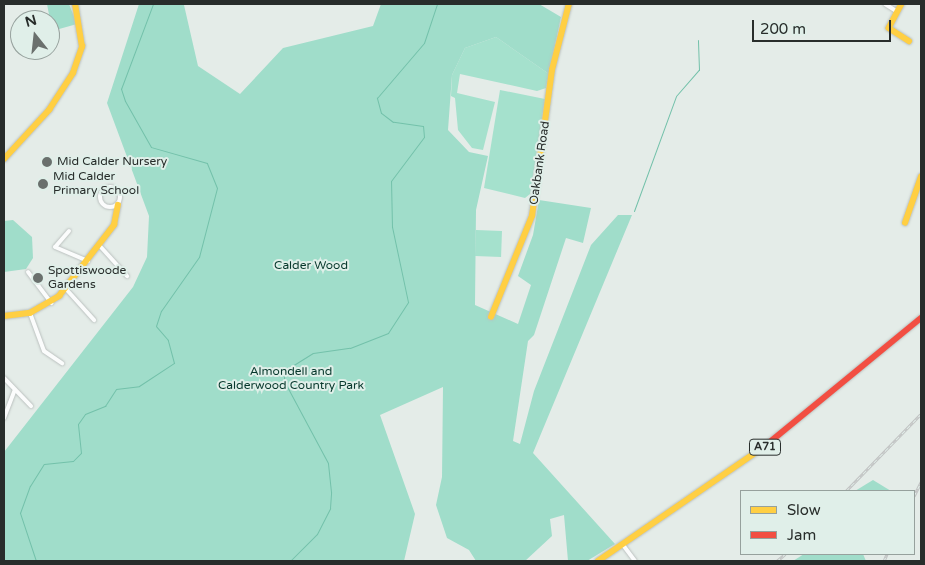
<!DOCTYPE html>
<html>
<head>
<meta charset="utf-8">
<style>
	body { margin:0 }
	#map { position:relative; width:925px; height:565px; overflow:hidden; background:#e4ece8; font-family:"Varela Round",sans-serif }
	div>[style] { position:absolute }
	.green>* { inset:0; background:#a5e1cd; transform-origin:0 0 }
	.forest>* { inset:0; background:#a0ddca }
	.stream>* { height:1px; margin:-0.5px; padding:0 0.5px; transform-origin:0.5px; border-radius:0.5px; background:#73c1aa }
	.roads { filter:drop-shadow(0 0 1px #bbc1bf) drop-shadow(0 0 1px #bbc1bf) }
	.street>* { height:4px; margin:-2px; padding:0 2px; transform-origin:2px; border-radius:2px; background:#fbfcfc }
	.street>.ring { margin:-2px; padding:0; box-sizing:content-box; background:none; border:4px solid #fbfcfc; border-radius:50% }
	.slow>* { height:5.5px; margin:-2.75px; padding:0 2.75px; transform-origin:2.75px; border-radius:2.75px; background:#ffcf43 }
	.jam>* { height:5.5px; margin:-2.75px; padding:0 2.75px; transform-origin:2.75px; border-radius:2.75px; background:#f24e42 }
	.rail>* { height:3px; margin-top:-1.5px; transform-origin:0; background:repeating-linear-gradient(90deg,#e0efe9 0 4px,#c0c2c2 0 8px); box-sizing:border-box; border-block:1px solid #c0c2c2 }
	.dots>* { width:14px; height:14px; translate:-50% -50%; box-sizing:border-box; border:2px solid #e0efe9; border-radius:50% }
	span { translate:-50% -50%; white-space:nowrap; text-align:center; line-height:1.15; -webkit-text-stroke:4px #e0efe9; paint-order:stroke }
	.shield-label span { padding:1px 4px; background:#e0efe9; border:1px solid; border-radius:4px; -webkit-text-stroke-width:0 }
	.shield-label { font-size:11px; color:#282d2b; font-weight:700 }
	.poi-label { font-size:12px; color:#282d2b }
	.left { translate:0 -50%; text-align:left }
	.street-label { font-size:12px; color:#282d2b }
	.park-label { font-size:12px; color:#07382c }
	.frame { position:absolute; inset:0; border:5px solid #282d2b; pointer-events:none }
	.legend { position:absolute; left:740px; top:490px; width:175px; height:65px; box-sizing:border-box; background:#e0efe9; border:1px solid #96a19d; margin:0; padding:6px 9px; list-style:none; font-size:15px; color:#282d2b }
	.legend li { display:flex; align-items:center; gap:10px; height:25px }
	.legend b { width:25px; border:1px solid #96a19d }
	.north { position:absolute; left:10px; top:10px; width:50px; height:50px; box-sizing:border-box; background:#e0efe9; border:1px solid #96a19d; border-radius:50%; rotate:344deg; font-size:14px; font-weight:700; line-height:20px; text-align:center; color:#282d2b }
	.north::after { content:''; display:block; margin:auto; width:18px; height:22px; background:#6a706d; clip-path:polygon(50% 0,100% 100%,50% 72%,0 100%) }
	.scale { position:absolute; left:752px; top:20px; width:139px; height:22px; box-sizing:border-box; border:2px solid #282d2b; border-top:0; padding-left:6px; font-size:15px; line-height:18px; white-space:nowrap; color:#282d2b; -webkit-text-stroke:4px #e0efe9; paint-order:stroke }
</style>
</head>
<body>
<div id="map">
	<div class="green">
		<i style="clip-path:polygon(496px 37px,549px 74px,546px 88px,537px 91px,460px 74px,457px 93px,495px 102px,483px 150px,472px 148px,458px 130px,455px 98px,451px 96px,452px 75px,465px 48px)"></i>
		<i style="clip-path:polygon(500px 90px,545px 99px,530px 194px,525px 198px,484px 188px)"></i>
		<i style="left:476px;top:230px;width:26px;height:26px;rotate:2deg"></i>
	</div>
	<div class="forest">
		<i style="clip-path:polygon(47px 4px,69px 4px,77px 24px,52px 31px)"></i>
		<i style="clip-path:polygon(139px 4px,184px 5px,198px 66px,240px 94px,283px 48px,373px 26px,381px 4px,539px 4px,561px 17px,549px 74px,496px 37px,465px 48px,452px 75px,448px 130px,469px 152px,488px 156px,476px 210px,475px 305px,518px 324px,531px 285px,518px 276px,533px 235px,539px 200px,591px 208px,583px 243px,566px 238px,534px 335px,528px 341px,513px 441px,520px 444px,534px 391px,591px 245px,618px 215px,632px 215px,533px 453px,615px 544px,587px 561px,568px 561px,564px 515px,550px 519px,552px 536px,525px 561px,476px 561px,469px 550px,447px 538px,436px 505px,442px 477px,443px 387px,380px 415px,415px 514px,404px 561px,4px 561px,4px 452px,133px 287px,147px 257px,149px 216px,107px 103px)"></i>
		<i style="clip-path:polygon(13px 220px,32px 237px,33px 258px,26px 269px,4px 272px,4px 221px)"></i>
		<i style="clip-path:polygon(873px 480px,891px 491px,855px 491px)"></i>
		<i style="clip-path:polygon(804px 554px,863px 554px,866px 561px,793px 561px)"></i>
	</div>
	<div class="stream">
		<i style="left:634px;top:211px;width:122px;rotate:-69.9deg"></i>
		<i style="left:676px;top:96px;width:35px;rotate:-49deg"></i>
		<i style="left:699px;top:70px;width:30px;rotate:-92deg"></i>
		<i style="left:36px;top:561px;width:51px;rotate:-108.4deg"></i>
		<i style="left:20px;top:513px;width:29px;rotate:-70deg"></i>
		<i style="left:30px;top:486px;width:26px;rotate:-58deg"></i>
		<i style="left:44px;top:464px;width:29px;rotate:-6deg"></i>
		<i style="left:73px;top:461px;width:11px;rotate:-45deg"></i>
		<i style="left:81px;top:453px;width:29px;rotate:-96deg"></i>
		<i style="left:78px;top:424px;width:12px;rotate:-55deg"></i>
		<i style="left:85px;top:414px;width:22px;rotate:-22deg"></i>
		<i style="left:105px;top:406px;width:20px;rotate:-57deg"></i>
		<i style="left:116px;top:389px;width:23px;rotate:-7deg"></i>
		<i style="left:139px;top:386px;width:42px;rotate:-33.3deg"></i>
		<i style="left:174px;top:363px;width:24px;rotate:-105deg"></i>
		<i style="left:168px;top:340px;width:18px;rotate:-131deg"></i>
		<i style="left:156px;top:326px;width:16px;rotate:-72deg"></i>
		<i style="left:161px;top:311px;width:66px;rotate:-54.9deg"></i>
		<i style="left:199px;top:257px;width:71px;rotate:-75.4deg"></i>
		<i style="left:217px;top:188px;width:27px;rotate:-112deg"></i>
		<i style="left:207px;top:163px;width:58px;rotate:-164.1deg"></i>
		<i style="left:151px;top:147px;width:53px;rotate:-119.5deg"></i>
		<i style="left:125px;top:101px;width:13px;rotate:-108deg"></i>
		<i style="left:121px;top:89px;width:91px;rotate:-69.4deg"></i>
		<i style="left:290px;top:561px;width:38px;rotate:-45deg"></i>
		<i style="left:317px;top:534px;width:29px;rotate:-63deg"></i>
		<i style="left:330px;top:508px;width:16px;rotate:-86deg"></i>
		<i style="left:331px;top:492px;width:29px;rotate:-96deg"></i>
		<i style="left:328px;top:463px;width:93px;rotate:-118.2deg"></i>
		<i style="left:284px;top:381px;width:10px;rotate:-90deg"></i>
		<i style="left:284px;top:371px;width:34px;rotate:-32deg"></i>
		<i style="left:313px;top:353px;width:37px;rotate:-8deg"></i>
		<i style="left:350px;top:348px;width:41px;rotate:-21.5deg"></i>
		<i style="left:388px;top:333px;width:37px;rotate:-57deg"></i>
		<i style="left:408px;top:302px;width:77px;rotate:-102deg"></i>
		<i style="left:392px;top:227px;width:46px;rotate:-91.2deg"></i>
		<i style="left:391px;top:181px;width:55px;rotate:-53.1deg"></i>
		<i style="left:424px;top:137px;width:11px;rotate:-95deg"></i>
		<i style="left:423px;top:126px;width:30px;rotate:-172deg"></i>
		<i style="left:393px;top:122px;width:15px;rotate:-143deg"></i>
		<i style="left:381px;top:113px;width:16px;rotate:-105deg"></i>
		<i style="left:377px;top:98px;width:72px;rotate:-49.5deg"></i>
		<i style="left:424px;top:43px;width:41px;rotate:-71.6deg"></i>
	</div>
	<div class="roads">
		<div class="street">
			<i style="left:885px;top:4px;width:15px;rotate:32deg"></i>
			<i class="ring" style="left:100px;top:187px;width:16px;height:16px"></i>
			<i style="left:69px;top:231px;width:21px;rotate:131deg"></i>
			<i style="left:55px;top:247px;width:36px;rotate:23deg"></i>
			<i style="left:99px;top:245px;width:42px;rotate:47.9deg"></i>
			<i style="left:28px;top:272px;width:39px;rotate:53deg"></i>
			<i style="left:66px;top:289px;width:42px;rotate:47.9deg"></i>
			<i style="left:30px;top:313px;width:40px;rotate:69.8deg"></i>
			<i style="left:44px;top:351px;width:22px;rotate:34deg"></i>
			<i style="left:4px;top:378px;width:39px;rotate:46deg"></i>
			<i style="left:4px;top:418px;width:30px;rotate:-69deg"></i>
			<i style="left:623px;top:545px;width:20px;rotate:53deg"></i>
		</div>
		<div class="slow">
			<i style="left:902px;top:4px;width:27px;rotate:118deg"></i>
			<i style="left:889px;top:28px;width:24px;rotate:33deg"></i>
			<i style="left:4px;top:159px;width:67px;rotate:-47.4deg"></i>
			<i style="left:49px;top:110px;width:44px;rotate:-57deg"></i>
			<i style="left:73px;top:73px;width:28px;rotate:-71deg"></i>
			<i style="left:82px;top:47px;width:44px;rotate:-99.2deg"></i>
			<i style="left:905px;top:223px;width:49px;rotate:-70.8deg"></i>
			<i style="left:4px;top:316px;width:26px;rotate:-7deg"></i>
			<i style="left:30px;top:313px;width:34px;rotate:-30deg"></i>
			<i style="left:59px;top:296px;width:90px;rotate:-52.2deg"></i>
			<i style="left:114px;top:225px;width:20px;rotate:-79deg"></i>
			<i style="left:491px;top:317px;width:109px;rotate:-67.9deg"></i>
			<i style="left:532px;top:216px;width:147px;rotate:-82.2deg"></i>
			<i style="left:552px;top:70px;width:68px;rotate:-75.6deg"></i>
			<i style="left:598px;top:561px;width:201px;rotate:-34.5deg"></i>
		</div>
		<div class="jam">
			<i style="left:764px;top:447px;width:203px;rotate:-39.4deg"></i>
		</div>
	</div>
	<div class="rail">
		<i style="left:846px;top:491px;width:107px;rotate:-45.8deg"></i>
		<i style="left:914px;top:496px;width:16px;rotate:-63deg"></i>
		<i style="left:777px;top:561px;width:11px;rotate:-41deg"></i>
		<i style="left:884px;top:561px;width:8px;rotate:-67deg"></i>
	</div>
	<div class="dots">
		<i style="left:47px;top:162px;background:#6a706d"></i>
		<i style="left:43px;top:184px;background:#6a706d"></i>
		<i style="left:38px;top:278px;background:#6a706d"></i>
	</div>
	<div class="shield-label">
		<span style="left:765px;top:447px">A71</span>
	</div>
	<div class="poi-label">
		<span class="left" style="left:57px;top:162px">Mid Calder Nursery</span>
		<span class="left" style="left:53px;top:184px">Mid Calder<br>Primary School</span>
		<span class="left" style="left:48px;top:278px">Spottiswoode<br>Gardens</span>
	</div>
	<div class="street-label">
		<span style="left:540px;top:163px;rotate:-82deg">Oakbank Road</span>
	</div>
	<div class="park-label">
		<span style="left:311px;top:266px">Calder Wood</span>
		<span style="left:291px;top:379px">Almondell and<br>Calderwood Country Park</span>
	</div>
	<div class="frame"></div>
	<ul class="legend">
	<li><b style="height:6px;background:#ffcf43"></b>Slow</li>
	<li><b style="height:6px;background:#f24e42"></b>Jam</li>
	</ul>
	<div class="north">N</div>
	<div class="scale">200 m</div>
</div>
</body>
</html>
